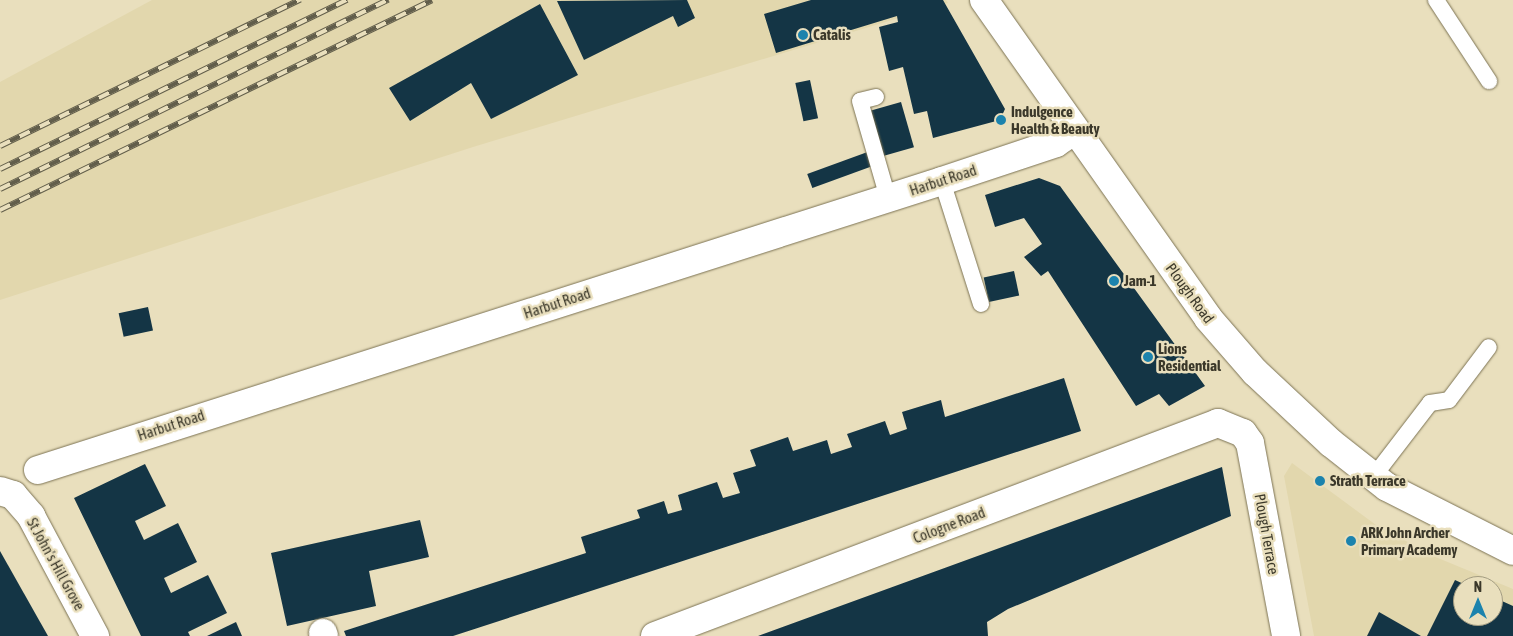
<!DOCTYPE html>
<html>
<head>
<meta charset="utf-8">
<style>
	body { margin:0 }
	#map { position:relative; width:1513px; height:636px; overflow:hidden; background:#e9dfbd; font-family:"Asap Condensed",sans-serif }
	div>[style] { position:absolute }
	.built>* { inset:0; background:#e2d7ad }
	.building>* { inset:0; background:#143545; transform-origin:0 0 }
	.roads { filter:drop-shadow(0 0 1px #7c7354) drop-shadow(0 0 1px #7c7354) }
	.service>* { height:16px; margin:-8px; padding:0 8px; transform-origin:8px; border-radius:8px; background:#fff }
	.minor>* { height:28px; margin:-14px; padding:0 14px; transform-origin:14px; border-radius:14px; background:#fff }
	.tertiary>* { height:28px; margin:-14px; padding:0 14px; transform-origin:14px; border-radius:14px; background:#fff }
	.rail>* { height:5.5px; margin-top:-2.75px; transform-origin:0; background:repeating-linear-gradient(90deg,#e9dfbd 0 11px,#625e4b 0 22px); box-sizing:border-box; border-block:1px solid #625e4b }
	.dots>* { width:14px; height:14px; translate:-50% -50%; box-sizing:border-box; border:2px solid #e9dfbd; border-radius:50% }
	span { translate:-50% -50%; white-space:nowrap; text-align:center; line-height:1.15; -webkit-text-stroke:5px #e9dfbd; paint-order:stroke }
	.poi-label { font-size:15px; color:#3b382a; font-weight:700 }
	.left { translate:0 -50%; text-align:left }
	.street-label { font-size:15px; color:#3b382a }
	.north { position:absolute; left:1453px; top:576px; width:50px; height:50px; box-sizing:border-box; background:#e9dfbd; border:1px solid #a39c82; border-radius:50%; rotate:0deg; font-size:14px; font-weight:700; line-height:20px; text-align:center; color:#3b382a }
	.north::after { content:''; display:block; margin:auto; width:18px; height:22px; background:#1c83ad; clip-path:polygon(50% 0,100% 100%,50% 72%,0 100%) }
</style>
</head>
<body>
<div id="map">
	<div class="built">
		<i style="clip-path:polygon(152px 0,946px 0,948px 3px,473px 147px,0 300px,0 82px)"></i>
		<i style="clip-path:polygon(evenodd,1292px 463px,1376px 525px,1438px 558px,1513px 589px,1513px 636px,1314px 636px,1284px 476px,1292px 463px,1463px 586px,1493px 586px,1493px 616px,1463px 616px,1463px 586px)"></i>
	</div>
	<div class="building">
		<i style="clip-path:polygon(687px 0,695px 18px,678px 27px,673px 16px,584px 60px,557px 1px)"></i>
		<i style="clip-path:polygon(811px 0,943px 0,1005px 109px,1000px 120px,933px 138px,927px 111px,914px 114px,903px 67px,889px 71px,879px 27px,898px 22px,897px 16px,776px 53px,764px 14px)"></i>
		<i style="clip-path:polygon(540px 4px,578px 75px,491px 119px,471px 83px,410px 121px,389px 88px)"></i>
		<i style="left:810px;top:80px;width:39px;height:15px;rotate:78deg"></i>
		<i style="left:901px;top:102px;width:47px;height:32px;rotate:74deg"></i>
		<i style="left:873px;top:150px;width:15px;height:70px;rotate:70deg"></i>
		<i style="clip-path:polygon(1039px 178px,1060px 186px,1205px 386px,1169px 406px,1159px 394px,1136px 406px,1048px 271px,1041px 276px,1024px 257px,1042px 244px,1024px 218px,995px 227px,985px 195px)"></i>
		<i style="left:1014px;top:271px;width:25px;height:31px;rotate:78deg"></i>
		<i style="left:148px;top:307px;width:24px;height:30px;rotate:78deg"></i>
		<i style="clip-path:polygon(1064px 378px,1081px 431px,453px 636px,346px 636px,344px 631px,586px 553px,581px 537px,640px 518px,637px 510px,664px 501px,668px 514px,682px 510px,678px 495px,717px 482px,723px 498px,740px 493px,733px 473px,756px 466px,750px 450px,788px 437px,793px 451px,827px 440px,831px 454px,852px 447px,847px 434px,885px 421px,890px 435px,907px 429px,902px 412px,941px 400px,945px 417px)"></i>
		<i style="clip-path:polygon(145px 464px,166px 506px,135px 521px,144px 540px,178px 523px,197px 562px,164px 578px,171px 593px,208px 575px,227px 613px,188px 632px,190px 636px,141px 636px,74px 498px)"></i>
		<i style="clip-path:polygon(1222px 467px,1231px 516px,1008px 609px,987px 622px,988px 636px,758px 636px)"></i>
		<i style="clip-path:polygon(420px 520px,429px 557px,369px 571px,376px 606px,287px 626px,271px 553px)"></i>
		<i style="clip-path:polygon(0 551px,48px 636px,0 636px)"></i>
		<i style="clip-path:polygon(1455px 580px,1468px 586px,1463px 586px,1463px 616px,1493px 616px,1493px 597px,1513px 606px,1513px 636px,1427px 636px)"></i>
		<i style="clip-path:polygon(1379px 612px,1421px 636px,1367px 636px)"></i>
		<i style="clip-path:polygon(236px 622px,242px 636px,207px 636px)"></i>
	</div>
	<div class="roads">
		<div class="service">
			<i style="left:1436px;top:0;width:97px;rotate:56.8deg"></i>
			<i style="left:876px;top:97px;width:16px;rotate:166deg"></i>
			<i style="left:860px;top:101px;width:101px;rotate:73.9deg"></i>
			<i style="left:942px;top:181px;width:129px;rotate:72.4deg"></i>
			<i style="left:1374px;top:476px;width:92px;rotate:-52.5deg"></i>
			<i style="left:1430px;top:403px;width:19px;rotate:-9deg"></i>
			<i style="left:1449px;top:400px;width:66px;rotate:-53deg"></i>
		</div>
		<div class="minor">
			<i style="left:38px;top:470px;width:949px;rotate:-17.73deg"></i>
			<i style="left:942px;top:181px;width:120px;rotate:-18.4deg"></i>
			<i style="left:1056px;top:143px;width:22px;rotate:-34deg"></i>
			<i style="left:0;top:491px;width:14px;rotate:17deg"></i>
			<i style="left:13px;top:495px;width:28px;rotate:49deg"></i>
			<i style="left:31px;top:516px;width:136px;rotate:61.9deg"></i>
			<i style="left:323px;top:633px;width:3px;rotate:72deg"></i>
			<i style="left:655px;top:636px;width:602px;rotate:-20.72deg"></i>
			<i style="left:1218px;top:423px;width:27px;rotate:22deg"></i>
			<i style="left:1243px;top:433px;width:12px;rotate:55deg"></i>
			<i style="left:1250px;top:443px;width:196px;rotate:79.4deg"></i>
		</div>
		<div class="tertiary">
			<i style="left:984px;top:0;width:389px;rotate:54.8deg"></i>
			<i style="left:1208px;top:318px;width:72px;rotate:49deg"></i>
			<i style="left:1255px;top:372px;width:104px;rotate:43.1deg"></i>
			<i style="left:1331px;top:443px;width:71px;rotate:38.2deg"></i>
			<i style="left:1387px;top:487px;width:141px;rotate:26.9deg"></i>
		</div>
	</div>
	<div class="rail">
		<i style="left:0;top:146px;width:334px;rotate:-26deg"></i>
		<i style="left:0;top:169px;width:386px;rotate:-26deg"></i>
		<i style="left:0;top:189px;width:432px;rotate:-26deg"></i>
		<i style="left:0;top:210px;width:480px;rotate:-25.9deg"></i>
	</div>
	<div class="dots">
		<i style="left:803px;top:35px;background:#1c83ad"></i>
		<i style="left:1001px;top:120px;background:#1c83ad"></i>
		<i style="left:1114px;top:281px;background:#1c83ad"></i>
		<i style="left:1148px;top:357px;background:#1c83ad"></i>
		<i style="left:1320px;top:481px;background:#1c83ad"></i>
		<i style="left:1351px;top:541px;background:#1c83ad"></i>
	</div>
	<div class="poi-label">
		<span class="left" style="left:813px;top:35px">Catalis</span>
		<span class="left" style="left:1011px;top:120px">Indulgence<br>Health &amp; Beauty</span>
		<span class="left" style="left:1124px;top:281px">Jam-1</span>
		<span class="left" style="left:1158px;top:357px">Lions<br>Residential</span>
		<span class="left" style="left:1330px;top:481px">Strath Terrace</span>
		<span class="left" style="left:1361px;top:541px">ARK John Archer<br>Primary Academy</span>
	</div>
	<div class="street-label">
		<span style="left:943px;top:180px;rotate:-18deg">Harbut Road</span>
		<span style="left:1190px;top:293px;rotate:54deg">Plough Road</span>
		<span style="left:557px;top:303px;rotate:-18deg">Harbut Road</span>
		<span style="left:171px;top:425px;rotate:-18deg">Harbut Road</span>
		<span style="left:949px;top:525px;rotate:-21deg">Cologne Road</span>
		<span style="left:1267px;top:534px;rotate:80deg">Plough Terrace</span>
		<span style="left:56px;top:564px;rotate:61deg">St John's Hill Grove</span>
	</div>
	<div class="north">N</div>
</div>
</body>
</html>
